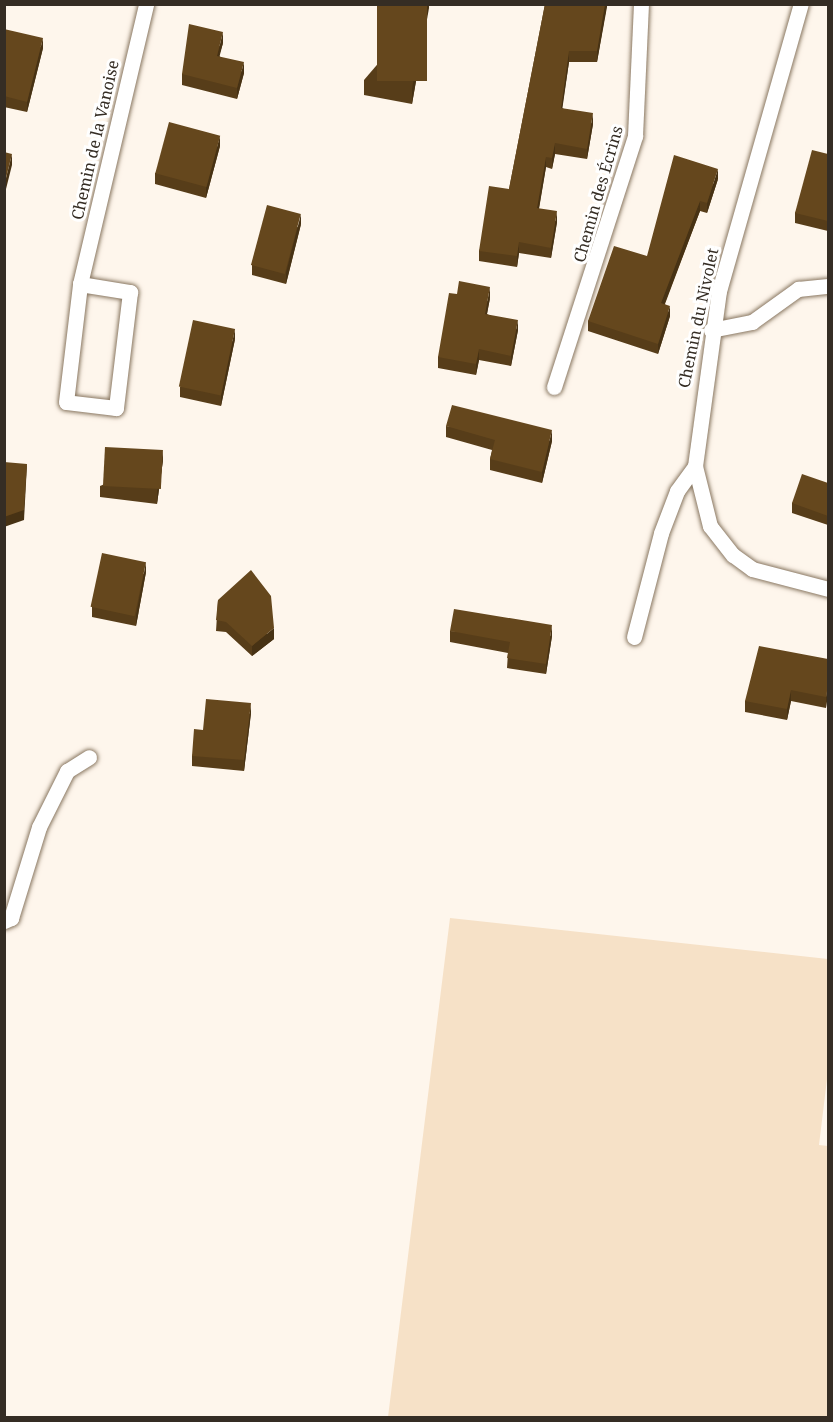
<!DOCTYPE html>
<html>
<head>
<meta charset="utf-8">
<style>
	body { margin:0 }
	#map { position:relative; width:833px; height:1422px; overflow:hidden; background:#fef6ec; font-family:"Noto Serif",serif }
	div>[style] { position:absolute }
	.green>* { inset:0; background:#f6e1c7 }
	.roads { filter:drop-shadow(0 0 2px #897761) drop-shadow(0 0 2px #897761) }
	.service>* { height:15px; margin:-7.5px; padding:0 7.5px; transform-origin:7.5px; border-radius:7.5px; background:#fff }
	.wall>* { inset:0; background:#573d19 }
	.shaded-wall>* { inset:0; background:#473214 }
	.building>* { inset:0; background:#65471d; transform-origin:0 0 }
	span { translate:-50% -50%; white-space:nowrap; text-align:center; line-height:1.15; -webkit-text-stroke:6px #fff; paint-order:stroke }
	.street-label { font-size:16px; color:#352d24 }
	.frame { position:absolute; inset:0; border:6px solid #352d24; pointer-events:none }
</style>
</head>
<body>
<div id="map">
	<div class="green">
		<i style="clip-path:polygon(450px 918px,828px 959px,828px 1071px,819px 1145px,828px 1146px,828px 1417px,388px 1417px)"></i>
	</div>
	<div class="roads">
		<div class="service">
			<i style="left:80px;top:284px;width:51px;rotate:9.1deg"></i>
			<i style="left:130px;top:292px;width:117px;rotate:96.9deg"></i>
			<i style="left:116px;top:408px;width:50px;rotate:-173.2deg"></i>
			<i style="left:66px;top:402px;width:119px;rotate:-83.2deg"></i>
			<i style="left:80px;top:284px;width:288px;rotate:-76.7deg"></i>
			<i style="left:711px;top:330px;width:42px;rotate:-11deg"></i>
			<i style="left:752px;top:322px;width:57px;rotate:-35.7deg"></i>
			<i style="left:798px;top:289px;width:30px;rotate:-6deg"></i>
			<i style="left:554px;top:387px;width:264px;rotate:-72.1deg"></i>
			<i style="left:635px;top:136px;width:132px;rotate:-87.4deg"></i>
			<i style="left:695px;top:466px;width:62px;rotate:76deg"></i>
			<i style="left:710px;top:526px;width:37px;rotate:52deg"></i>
			<i style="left:733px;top:555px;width:24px;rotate:36deg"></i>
			<i style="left:752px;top:569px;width:79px;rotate:14.7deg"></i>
			<i style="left:634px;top:637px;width:107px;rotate:-75.4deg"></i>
			<i style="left:661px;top:533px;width:45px;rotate:-69.1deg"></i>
			<i style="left:677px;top:491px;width:31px;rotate:-54deg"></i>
			<i style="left:695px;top:466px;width:177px;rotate:-82.2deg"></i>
			<i style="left:719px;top:291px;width:298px;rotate:-74.1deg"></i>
			<i style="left:4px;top:921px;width:8px;rotate:-23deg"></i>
			<i style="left:11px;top:918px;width:95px;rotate:-72.9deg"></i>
			<i style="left:39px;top:827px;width:63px;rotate:-63.4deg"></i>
			<i style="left:67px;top:771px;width:26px;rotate:-32deg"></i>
		</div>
	</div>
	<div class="wall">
		<i style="clip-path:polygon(429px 4px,412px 104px,364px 95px,364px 80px)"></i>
		<i style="clip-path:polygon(545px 4px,607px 4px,597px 62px,569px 62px,562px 108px,593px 124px,587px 159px,555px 154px,552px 169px,546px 167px,539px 209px,557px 222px,551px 258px,519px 253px,517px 267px,479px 261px,479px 251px,509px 189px)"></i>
		<i style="clip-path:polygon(4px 29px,43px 48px,27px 112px,4px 107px)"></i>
		<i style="clip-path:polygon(223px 43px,219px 56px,244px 73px,237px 99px,182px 85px,182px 74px)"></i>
		<i style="clip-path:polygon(220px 146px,206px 198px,155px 184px,155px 173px)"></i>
		<i style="clip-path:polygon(828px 154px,828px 231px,795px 223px,795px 213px)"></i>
		<i style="clip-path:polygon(718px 179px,707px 213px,700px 211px,665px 304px,670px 316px,658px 354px,588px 331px,588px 321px)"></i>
		<i style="clip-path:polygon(301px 224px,286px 284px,252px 275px,252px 265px)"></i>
		<i style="clip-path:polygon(490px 298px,487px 314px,518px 330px,511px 366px,479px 360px,476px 375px,438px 368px,438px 357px)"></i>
		<i style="clip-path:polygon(235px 339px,221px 406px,180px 397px,180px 387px)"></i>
		<i style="clip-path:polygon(446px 426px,552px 441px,542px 483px,490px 470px,490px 459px,492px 450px,446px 437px)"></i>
		<i style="clip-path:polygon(163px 460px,157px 504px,100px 497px,100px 486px)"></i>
		<i style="clip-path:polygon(828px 483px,828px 525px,792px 513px,792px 503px)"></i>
		<i style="clip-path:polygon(146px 572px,136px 626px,92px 617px,92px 607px)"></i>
		<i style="clip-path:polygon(218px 600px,274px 639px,252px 656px,226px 632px,216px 631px)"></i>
		<i style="clip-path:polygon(450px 631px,552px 636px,546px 674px,507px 668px,508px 653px,450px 642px)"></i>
		<i style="clip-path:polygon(828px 659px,826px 708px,791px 701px,787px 720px,745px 712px,745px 701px)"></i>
		<i style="clip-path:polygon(251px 713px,244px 771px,192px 766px,192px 756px,203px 730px)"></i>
	</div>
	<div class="shaded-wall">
		<i style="clip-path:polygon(427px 4px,429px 4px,429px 8px,412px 104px,412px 89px)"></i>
		<i style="clip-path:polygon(605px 4px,607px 4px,607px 7px,597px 62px,597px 51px)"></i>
		<i style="clip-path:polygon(223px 32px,223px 43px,217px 66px,217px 56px)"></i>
		<i style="clip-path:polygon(43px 38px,43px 48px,27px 112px,27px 102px)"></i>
		<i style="clip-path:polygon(569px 51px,569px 62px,561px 118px,561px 108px)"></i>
		<i style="clip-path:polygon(244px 62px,244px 73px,237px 99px,237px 88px)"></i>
		<i style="clip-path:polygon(593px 113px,593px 124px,587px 159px,587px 149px)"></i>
		<i style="clip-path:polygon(220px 136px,220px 146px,206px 198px,206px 187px)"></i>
		<i style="clip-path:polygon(555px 143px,555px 154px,552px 169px,552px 158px)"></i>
		<i style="clip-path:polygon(12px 154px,12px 165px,4px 197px,4px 186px)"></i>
		<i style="clip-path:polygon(546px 157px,546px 167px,537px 219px,537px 208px)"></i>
		<i style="clip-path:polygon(718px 169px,718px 179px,707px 213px,707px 203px)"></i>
		<i style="clip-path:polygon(700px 201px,700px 211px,661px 313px,661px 303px)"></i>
		<i style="clip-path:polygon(557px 211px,557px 222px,551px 258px,551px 248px)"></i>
		<i style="clip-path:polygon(301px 214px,301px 224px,286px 284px,286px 273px)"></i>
		<i style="clip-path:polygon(519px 242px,519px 253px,517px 267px,517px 256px)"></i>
		<i style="clip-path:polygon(490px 287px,490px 298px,485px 324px,485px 314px)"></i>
		<i style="clip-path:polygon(670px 306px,670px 316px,658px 354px,658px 344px)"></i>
		<i style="clip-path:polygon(518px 320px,518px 330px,511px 366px,511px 356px)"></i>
		<i style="clip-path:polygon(235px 329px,235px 339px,221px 406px,221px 395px)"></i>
		<i style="clip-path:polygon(479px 349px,479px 360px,476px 375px,476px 364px)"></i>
		<i style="clip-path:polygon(552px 430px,552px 441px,542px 483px,542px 472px)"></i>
		<i style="clip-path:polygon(163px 450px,163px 460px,157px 504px,157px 493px)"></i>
		<i style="clip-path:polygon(27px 464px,24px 520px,4px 527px,4px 517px)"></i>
		<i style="clip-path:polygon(146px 562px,146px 572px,136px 626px,136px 616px)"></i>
		<i style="clip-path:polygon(552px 625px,552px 636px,546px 674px,546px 664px)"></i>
		<i style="clip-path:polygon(274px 628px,274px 639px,252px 656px,252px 646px)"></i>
		<i style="clip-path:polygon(828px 685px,828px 695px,826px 708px,826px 697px)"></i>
		<i style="clip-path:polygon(791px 690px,791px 701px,787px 720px,787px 709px)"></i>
		<i style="clip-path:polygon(251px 703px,251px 713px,244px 771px,244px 760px)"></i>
	</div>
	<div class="building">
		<i style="left:377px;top:4px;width:50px;height:77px"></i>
		<i style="clip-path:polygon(545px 4px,605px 4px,597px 51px,569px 51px,561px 108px,593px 113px,587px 149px,555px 143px,552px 158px,546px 157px,537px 208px,557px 211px,551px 248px,519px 242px,517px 256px,479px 251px,489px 186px,509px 189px)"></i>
		<i style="clip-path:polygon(189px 24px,223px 32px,217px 56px,244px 62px,237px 88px,182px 74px)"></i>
		<i style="clip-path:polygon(4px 29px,43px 38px,27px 102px,4px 96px)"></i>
		<i style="left:169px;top:122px;width:53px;height:53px;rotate:15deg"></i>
		<i style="clip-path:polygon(812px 150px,828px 154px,828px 221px,795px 213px)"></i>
		<i style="clip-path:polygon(4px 152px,12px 154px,4px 186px)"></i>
		<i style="clip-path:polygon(674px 155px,718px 169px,707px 203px,700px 201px,661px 303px,670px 306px,658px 344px,588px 321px,614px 246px,647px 256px)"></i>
		<i style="left:267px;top:205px;width:35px;height:62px;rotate:15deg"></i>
		<i style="clip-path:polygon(459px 281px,490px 287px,485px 314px,518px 320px,511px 356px,479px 349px,476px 364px,438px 357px,449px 293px,457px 294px)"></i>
		<i style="left:193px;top:320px;width:43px;height:68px;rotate:12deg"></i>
		<i style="clip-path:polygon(452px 405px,552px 430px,542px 472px,490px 459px,495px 440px,446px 426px)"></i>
		<i style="left:105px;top:447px;width:58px;height:39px;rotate:3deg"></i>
		<i style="clip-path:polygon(4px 462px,27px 464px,24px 510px,4px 517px)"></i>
		<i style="clip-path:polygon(802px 474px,828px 483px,828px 516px,792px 503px)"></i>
		<i style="left:102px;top:553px;width:45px;height:55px;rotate:12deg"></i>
		<i style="clip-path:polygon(251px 570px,271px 596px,274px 628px,252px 646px,226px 622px,216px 620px,218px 600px)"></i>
		<i style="clip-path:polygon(454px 609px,552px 625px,546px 664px,507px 658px,510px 642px,450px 631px)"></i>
		<i style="clip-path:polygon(759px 646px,828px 659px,828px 685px,826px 697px,791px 690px,787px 709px,745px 701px)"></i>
		<i style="clip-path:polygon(206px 699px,251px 703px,244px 760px,192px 756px,194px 729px,203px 730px)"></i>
	</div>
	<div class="street-label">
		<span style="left:95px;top:140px;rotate:-77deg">Chemin de la Vanoise</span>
		<span style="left:598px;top:194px;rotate:-74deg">Chemin des Écrins</span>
		<span style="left:698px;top:318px;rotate:-78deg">Chemin du Nivolet</span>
	</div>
	<div class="frame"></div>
</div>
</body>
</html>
